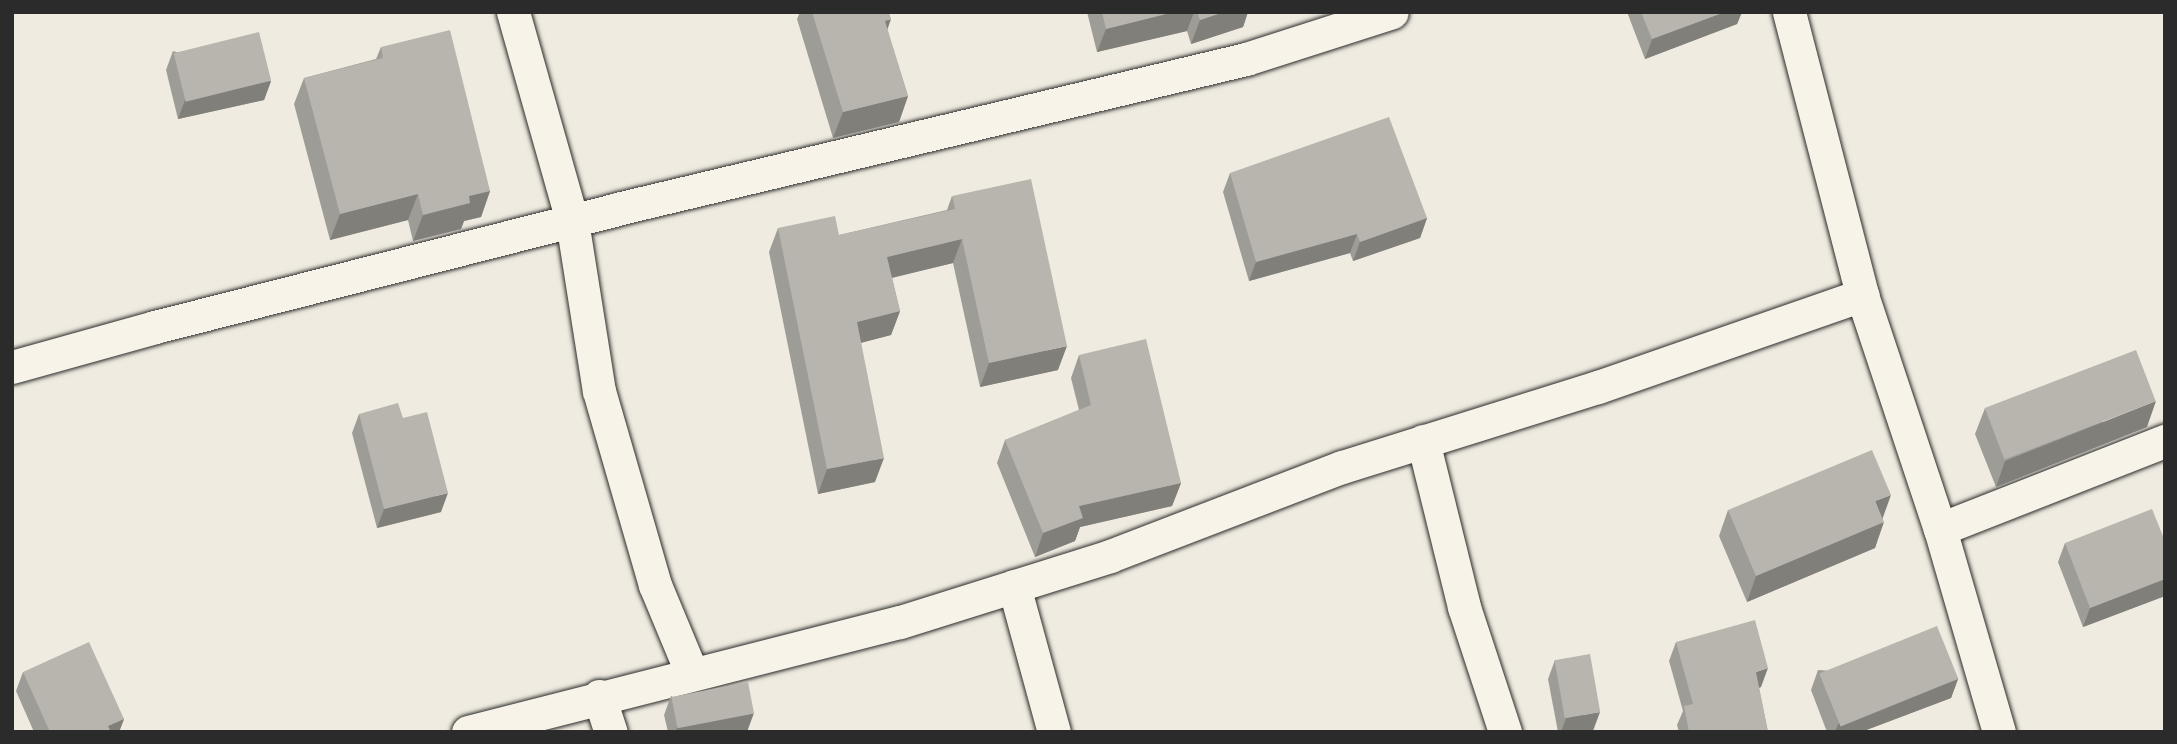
<!DOCTYPE html>
<html>
<head>
<meta charset="utf-8">
<style>
	body { margin:0 }
	#map { position:relative; width:2177px; height:744px; overflow:hidden; background:#efebe0; font-family:"Indie Flower",sans-serif }
	div>[style] { position:absolute }
	.roads { filter:drop-shadow(0 0 2px #2b2b2b) drop-shadow(0 0 2px #2b2b2b) }
	.street>* { height:33px; margin:-16.5px; padding:0 16.5px; transform-origin:16.5px; border-radius:16.5px; background:#f7f3e8 }
	.wall>* { inset:0; background:#9e9c96 }
	.shaded-wall>* { inset:0; background:#817f7a }
	.building>* { inset:0; background:#b8b5ae; transform-origin:0 0 }
	span { translate:-50% -50%; white-space:nowrap; text-align:center; line-height:1.15; -webkit-text-stroke:7px #f7f3e8; paint-order:stroke }
	.frame { position:absolute; inset:0; border:14px solid #2b2b2b; pointer-events:none }
</style>
</head>
<body>
<div id="map">
	<div class="roads">
		<div class="street">
			<i style="left:513px;top:12px;width:217px;rotate:74.2deg"></i>
			<i style="left:572px;top:221px;width:172px;rotate:81deg"></i>
			<i style="left:599px;top:391px;width:202px;rotate:73.9deg"></i>
			<i style="left:655px;top:585px;width:96px;rotate:67.4deg"></i>
			<i style="left:1789px;top:12px;width:292px;rotate:75.5deg"></i>
			<i style="left:1862px;top:295px;width:247px;rotate:71.6deg"></i>
			<i style="left:1940px;top:529px;width:211px;rotate:73.8deg"></i>
			<i style="left:12px;top:367px;width:148px;rotate:-15.6deg"></i>
			<i style="left:155px;top:327px;width:481px;rotate:-14.3deg"></i>
			<i style="left:621px;top:208px;width:643px;rotate:-13.41deg"></i>
			<i style="left:1246px;top:59px;width:153px;rotate:-17.8deg"></i>
			<i style="left:1423px;top:441px;width:171px;rotate:76.1deg"></i>
			<i style="left:1464px;top:607px;width:132px;rotate:71.8deg"></i>
			<i style="left:1940px;top:529px;width:242px;rotate:-21.4deg"></i>
			<i style="left:1014px;top:586px;width:151px;rotate:74.7deg"></i>
			<i style="left:599px;top:696px;width:38px;rotate:72deg"></i>
			<i style="left:468px;top:732px;width:446px;rotate:-14.3deg"></i>
			<i style="left:900px;top:622px;width:220px;rotate:-17.4deg"></i>
			<i style="left:1110px;top:556px;width:248px;rotate:-21deg"></i>
			<i style="left:1342px;top:467px;width:268px;rotate:-17.4deg"></i>
			<i style="left:1598px;top:387px;width:280px;rotate:-19.2deg"></i>
		</div>
	</div>
	<div class="wall">
		<i style="clip-path:polygon(800px 12px,889px 12px,887px 29px,908px 96px,899px 122px,833px 138px,797px 19px)"></i>
		<i style="clip-path:polygon(1087px 12px,1248px 12px,1243px 27px,1191px 44px,1187px 31px,1097px 52px)"></i>
		<i style="clip-path:polygon(1627px 12px,1742px 12px,1737px 24px,1645px 59px)"></i>
		<i style="clip-path:polygon(381px 47px,490px 191px,481px 217px,464px 221px,461px 229px,413px 241px,408px 220px,330px 240px,294px 104px,304px 78px,376px 59px)"></i>
		<i style="clip-path:polygon(173px 51px,271px 81px,264px 100px,178px 119px,166px 70px)"></i>
		<i style="clip-path:polygon(1230px 173px,1427px 218px,1420px 238px,1353px 261px,1350px 253px,1249px 281px,1223px 192px)"></i>
		<i style="clip-path:polygon(952px 196px,1058px 370px,980px 387px,953px 263px,892px 278px,900px 311px,891px 335px,861px 343px,875px 482px,818px 494px,769px 252px,778px 228px,839px 235px,947px 210px)"></i>
		<i style="clip-path:polygon(1079px 355px,1181px 483px,1172px 506px,1080px 527px,1075px 541px,1035px 557px,997px 463px,1005px 440px,1079px 410px,1071px 378px)"></i>
		<i style="clip-path:polygon(1985px 408px,2147px 427px,1996px 487px,1975px 434px)"></i>
		<i style="clip-path:polygon(359px 414px,403px 418px,441px 512px,377px 528px,352px 433px)"></i>
		<i style="clip-path:polygon(1728px 510px,1883px 518px,1875px 548px,1747px 602px,1719px 536px)"></i>
		<i style="clip-path:polygon(2165px 541px,2165px 596px,2083px 627px,2058px 562px,2065px 543px)"></i>
		<i style="clip-path:polygon(1676px 642px,1761px 687px,1759px 688px,1768px 732px,1679px 732px,1677px 725px,1683px 711px,1669px 661px)"></i>
		<i style="clip-path:polygon(1555px 660px,1593px 731px,1558px 732px,1548px 679px)"></i>
		<i style="clip-path:polygon(1818px 670px,1958px 679px,1951px 698px,1861px 732px,1827px 732px,1811px 690px)"></i>
		<i style="clip-path:polygon(23px 672px,124px 719px,119px 732px,34px 732px,16px 691px)"></i>
		<i style="clip-path:polygon(671px 696px,747px 732px,668px 732px,664px 715px)"></i>
	</div>
	<div class="shaded-wall">
		<i style="clip-path:polygon(1174px 12px,1194px 12px,1187px 31px,1097px 52px,1106px 29px)"></i>
		<i style="clip-path:polygon(1224px 12px,1248px 12px,1243px 27px,1191px 44px,1200px 20px)"></i>
		<i style="clip-path:polygon(1725px 12px,1742px 12px,1737px 24px,1645px 59px,1652px 39px)"></i>
		<i style="clip-path:polygon(891px 19px,882px 45px,885px 21px)"></i>
		<i style="clip-path:polygon(271px 81px,264px 100px,178px 119px,185px 100px)"></i>
		<i style="clip-path:polygon(908px 96px,899px 122px,833px 138px,843px 112px)"></i>
		<i style="clip-path:polygon(490px 191px,481px 217px,464px 221px,461px 229px,413px 241px,423px 215px,469px 196px)"></i>
		<i style="clip-path:polygon(418px 194px,408px 220px,330px 240px,340px 214px)"></i>
		<i style="clip-path:polygon(1427px 218px,1420px 238px,1353px 261px,1360px 242px)"></i>
		<i style="clip-path:polygon(1357px 234px,1350px 253px,1249px 281px,1256px 262px)"></i>
		<i style="clip-path:polygon(962px 239px,953px 263px,878px 281px,887px 257px)"></i>
		<i style="clip-path:polygon(900px 311px,891px 335px,848px 346px,857px 322px)"></i>
		<i style="clip-path:polygon(1067px 346px,1058px 370px,980px 387px,989px 363px)"></i>
		<i style="clip-path:polygon(2156px 401px,2147px 427px,1996px 487px,2005px 461px)"></i>
		<i style="clip-path:polygon(884px 458px,875px 482px,818px 494px,827px 469px)"></i>
		<i style="clip-path:polygon(1181px 483px,1172px 506px,1080px 527px,1075px 541px,1035px 557px,1043px 533px,1079px 506px)"></i>
		<i style="clip-path:polygon(448px 493px,441px 512px,377px 528px,384px 509px)"></i>
		<i style="clip-path:polygon(1891px 495px,1882px 520px,1875px 501px)"></i>
		<i style="clip-path:polygon(1884px 522px,1875px 548px,1747px 602px,1756px 576px)"></i>
		<i style="clip-path:polygon(2165px 579px,2165px 596px,2083px 627px,2090px 608px)"></i>
		<i style="clip-path:polygon(1768px 668px,1761px 687px,1749px 691px,1756px 672px)"></i>
		<i style="clip-path:polygon(1958px 679px,1951px 698px,1861px 732px,1835px 732px,1838px 724px)"></i>
		<i style="clip-path:polygon(1600px 712px,1593px 731px,1561px 732px,1566px 718px)"></i>
		<i style="clip-path:polygon(754px 713px,747px 732px,676px 732px,677px 727px)"></i>
		<i style="clip-path:polygon(124px 719px,119px 732px,106px 732px,108px 726px)"></i>
	</div>
	<div class="building">
		<i style="clip-path:polygon(812px 12px,889px 12px,891px 19px,885px 21px,908px 96px,843px 112px)"></i>
		<i style="clip-path:polygon(1102px 12px,1174px 12px,1106px 29px)"></i>
		<i style="clip-path:polygon(1197px 12px,1224px 12px,1200px 20px)"></i>
		<i style="clip-path:polygon(1641px 12px,1725px 12px,1652px 39px)"></i>
		<i style="clip-path:polygon(450px 30px,490px 191px,469px 196px,470px 203px,423px 215px,418px 194px,340px 214px,304px 78px,383px 58px,381px 47px)"></i>
		<i style="left:259px;top:32px;width:50px;height:88px;rotate:76deg"></i>
		<i style="clip-path:polygon(1389px 117px,1427px 218px,1360px 242px,1357px 234px,1256px 262px,1230px 173px)"></i>
		<i style="clip-path:polygon(1031px 179px,1067px 346px,989px 363px,962px 239px,887px 257px,900px 311px,857px 322px,884px 458px,827px 469px,778px 228px,835px 216px,839px 235px,955px 209px,952px 196px)"></i>
		<i style="clip-path:polygon(1146px 339px,1181px 483px,1079px 506px,1083px 518px,1043px 533px,1005px 440px,1091px 405px,1079px 355px)"></i>
		<i style="left:2136px;top:350px;width:55px;height:162px;rotate:69deg"></i>
		<i style="clip-path:polygon(398px 403px,403px 418px,427px 412px,448px 493px,384px 509px,359px 414px)"></i>
		<i style="clip-path:polygon(1872px 450px,1891px 495px,1875px 501px,1884px 522px,1756px 576px,1728px 510px)"></i>
		<i style="clip-path:polygon(2152px 509px,2165px 541px,2165px 579px,2090px 608px,2065px 543px)"></i>
		<i style="clip-path:polygon(1755px 620px,1768px 668px,1756px 672px,1768px 732px,1689px 732px,1684px 706px,1693px 704px,1676px 642px)"></i>
		<i style="left:1937px;top:626px;width:57px;height:127px;rotate:68deg"></i>
		<i style="clip-path:polygon(89px 642px,124px 719px,108px 726px,111px 732px,50px 732px,23px 672px)"></i>
		<i style="left:1590px;top:654px;width:59px;height:36px;rotate:80deg"></i>
		<i style="left:748px;top:682px;width:32px;height:78px;rotate:79deg"></i>
	</div>
	<div class="frame"></div>
</div>
</body>
</html>
